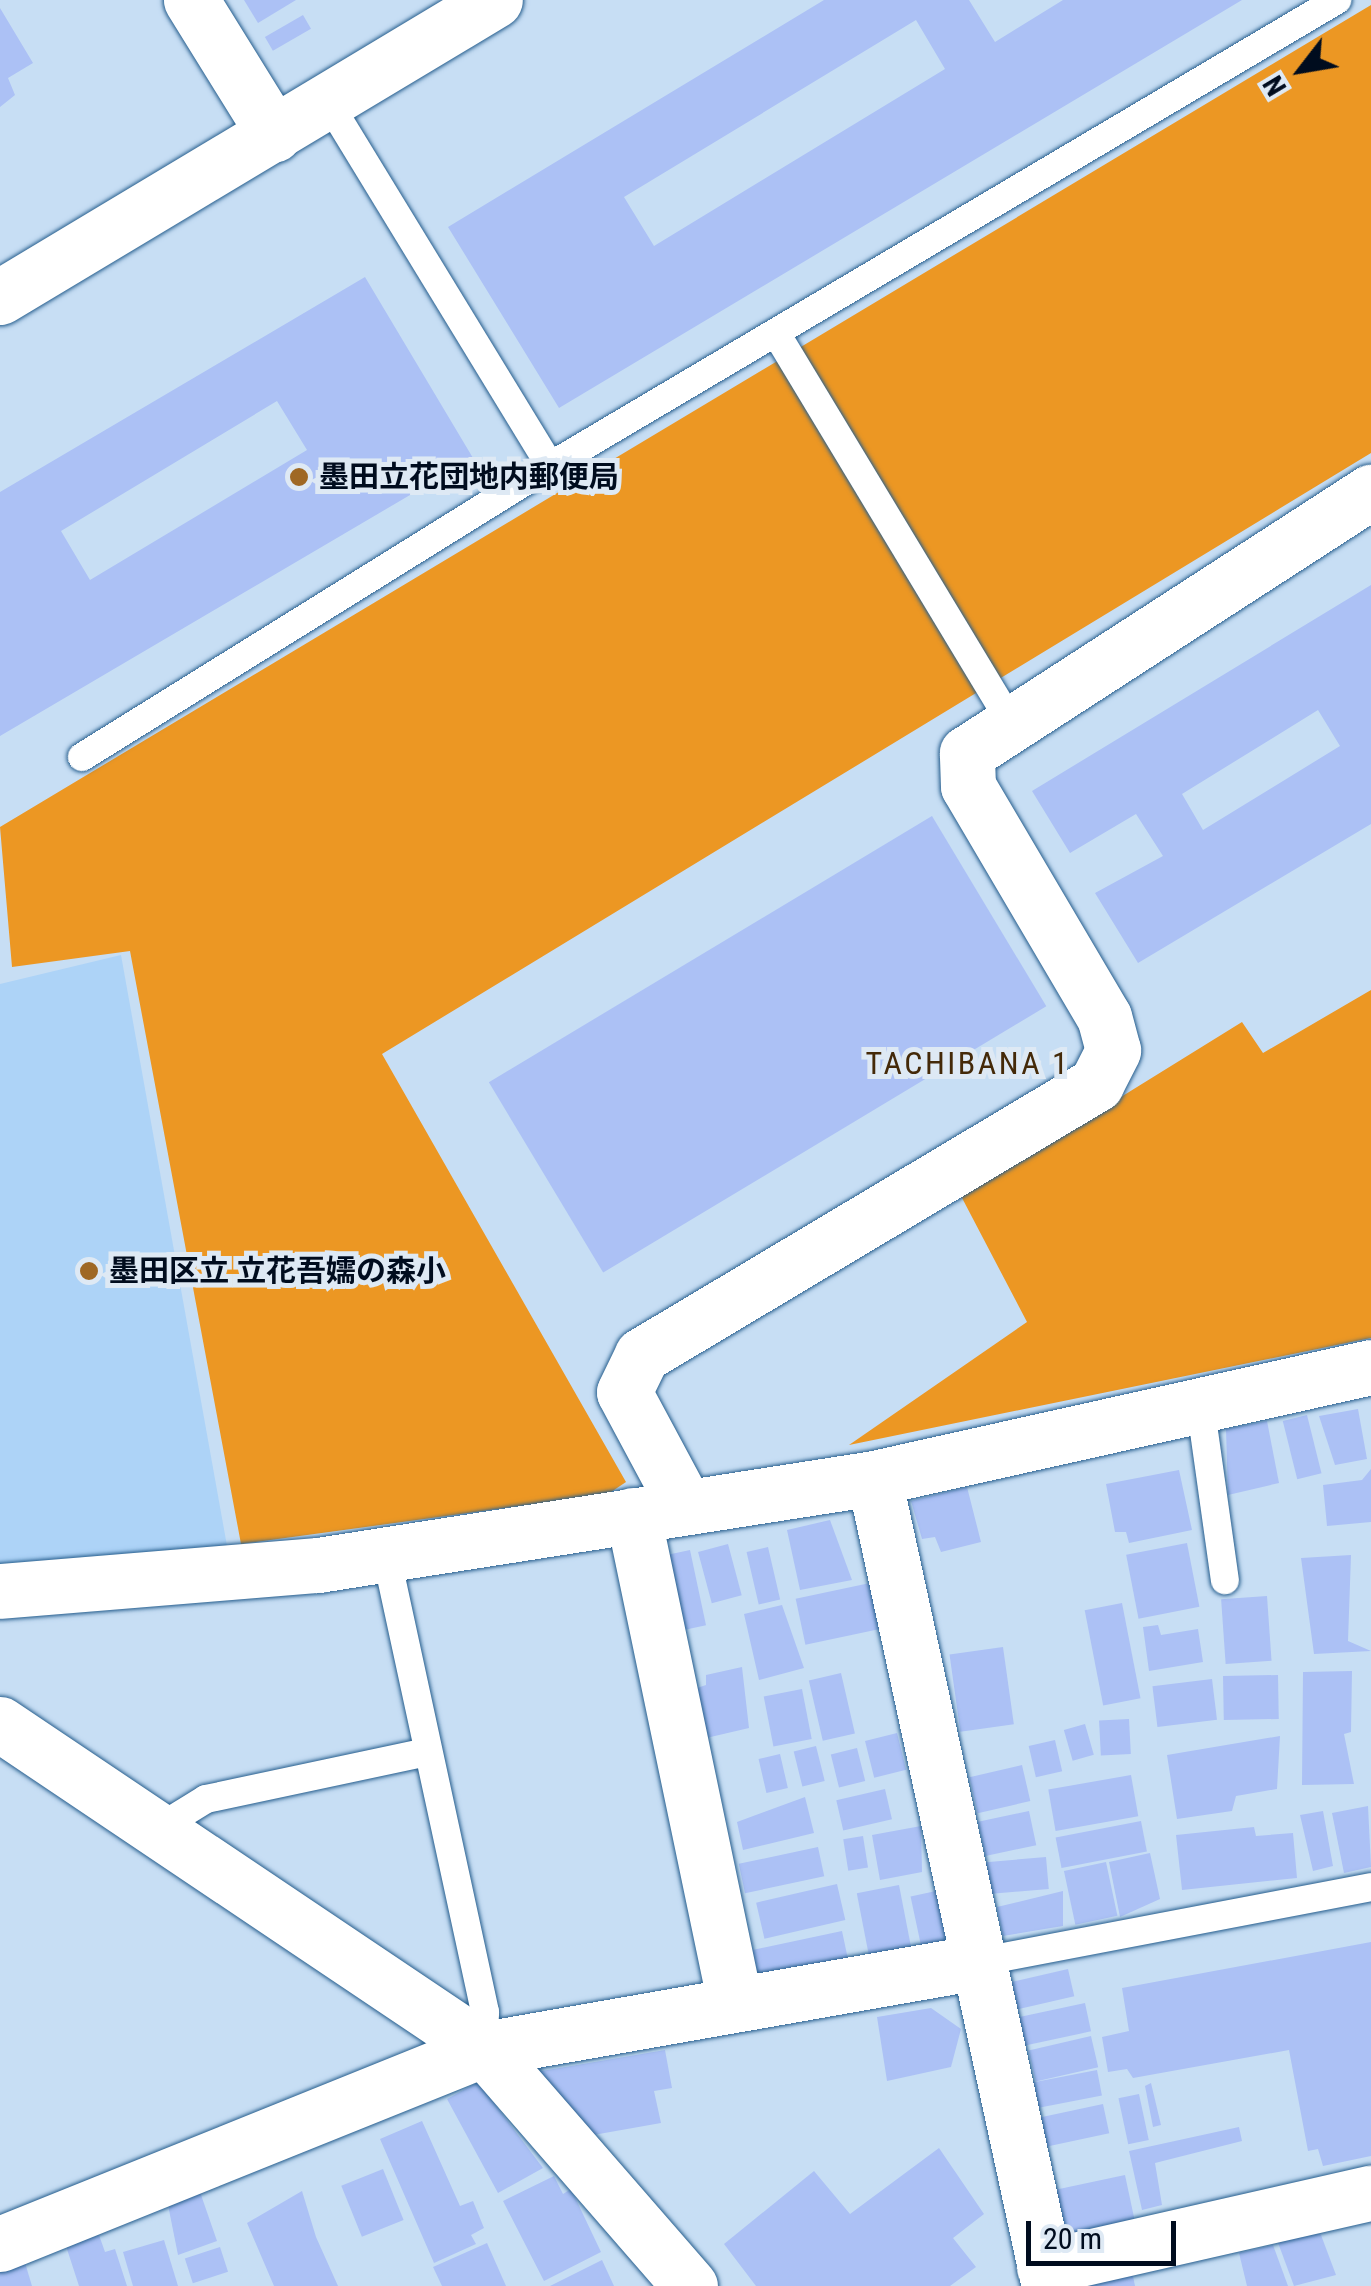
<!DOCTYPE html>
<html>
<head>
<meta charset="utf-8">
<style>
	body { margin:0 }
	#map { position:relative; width:1371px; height:2286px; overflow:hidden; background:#c7def4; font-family:"Roboto Condensed","Noto Sans JP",sans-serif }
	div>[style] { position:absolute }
	.built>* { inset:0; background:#add3f7 }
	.green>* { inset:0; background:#ec9723 }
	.building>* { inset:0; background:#acc1f5; transform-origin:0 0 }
	.roads { filter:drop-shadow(0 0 2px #255d8d) drop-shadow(0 0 2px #255d8d) }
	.service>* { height:28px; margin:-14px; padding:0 14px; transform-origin:14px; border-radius:14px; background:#fff }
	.minor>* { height:55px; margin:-27.5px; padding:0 27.5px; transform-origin:27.5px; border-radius:27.5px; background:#fff }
	.dots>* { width:28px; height:28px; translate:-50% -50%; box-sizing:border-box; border:5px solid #dee9f4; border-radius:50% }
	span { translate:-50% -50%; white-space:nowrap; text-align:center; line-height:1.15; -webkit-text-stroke:10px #dee9f4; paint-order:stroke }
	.poi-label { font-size:30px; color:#000c1e; font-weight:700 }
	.left { translate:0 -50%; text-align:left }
	.neighbourhood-label { font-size:32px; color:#442908; letter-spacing:2.5px }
	.north { position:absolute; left:1251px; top:20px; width:100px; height:100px; -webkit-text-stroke:8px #dee9f4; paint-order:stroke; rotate:239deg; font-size:28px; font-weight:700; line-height:40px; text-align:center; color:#000c1e }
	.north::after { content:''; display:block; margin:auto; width:35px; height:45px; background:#000c1e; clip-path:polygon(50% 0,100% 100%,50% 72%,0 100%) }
	.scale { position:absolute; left:1026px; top:2221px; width:150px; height:45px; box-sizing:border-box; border:5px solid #000c1e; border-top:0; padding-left:12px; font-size:30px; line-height:35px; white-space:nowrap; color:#000c1e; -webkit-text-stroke:8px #dee9f4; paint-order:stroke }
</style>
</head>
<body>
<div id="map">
	<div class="built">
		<i style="clip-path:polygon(121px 955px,229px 1557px,0 1570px,0 984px)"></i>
	</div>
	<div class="green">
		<i style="clip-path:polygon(1371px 5px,1371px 453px,382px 1054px,626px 1482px,608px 1494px,241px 1544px,130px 951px,12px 967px,0 827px)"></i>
		<i style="clip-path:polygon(1371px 990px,1371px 1338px,849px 1445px,1027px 1322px,961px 1196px,1242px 1022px,1263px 1053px)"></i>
	</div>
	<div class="building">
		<i style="clip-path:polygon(244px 0,296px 0,258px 23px)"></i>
		<i style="clip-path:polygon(evenodd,824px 0,969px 0,995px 42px,1063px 0,1242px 0,559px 408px,448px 227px,824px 0,916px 20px,945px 69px,654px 246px,624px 197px,916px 20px)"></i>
		<i style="clip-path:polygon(0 8px,33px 63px,8px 78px,15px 95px,0 107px)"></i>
		<i style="left:303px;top:15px;width:16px;height:44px;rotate:60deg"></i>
		<i style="clip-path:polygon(evenodd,365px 277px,473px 458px,0 736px,0 492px,365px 277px,277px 401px,307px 450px,90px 580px,61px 531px,277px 401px)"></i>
		<i style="clip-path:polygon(evenodd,1371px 585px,1371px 824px,1138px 963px,1095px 893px,1163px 856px,1136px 814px,1070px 853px,1032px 791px,1371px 585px,1318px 710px,1340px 746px,1203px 830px,1182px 794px,1318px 710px)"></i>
		<i style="left:932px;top:816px;width:222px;height:517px;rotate:59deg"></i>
		<i style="clip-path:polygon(1358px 1409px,1367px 1459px,1335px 1465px,1319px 1416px)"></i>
		<i style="left:1307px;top:1415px;width:60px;height:25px;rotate:76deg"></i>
		<i style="clip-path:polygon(1267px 1421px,1279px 1483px,1228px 1495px,1226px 1429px)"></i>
		<i style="clip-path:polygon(1371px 1469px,1371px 1522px,1327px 1526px,1323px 1485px,1362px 1480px)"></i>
		<i style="clip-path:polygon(1179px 1470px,1192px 1530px,1129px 1543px,1126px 1532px,1115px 1532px,1106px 1484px)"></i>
		<i style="clip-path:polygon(967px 1487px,981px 1542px,941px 1552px,935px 1537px,922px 1539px,911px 1501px)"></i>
		<i style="clip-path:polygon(830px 1520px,852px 1580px,800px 1590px,787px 1530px)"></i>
		<i style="left:1187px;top:1543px;width:65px;height:62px;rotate:79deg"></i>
		<i style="left:728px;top:1544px;width:53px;height:31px;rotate:75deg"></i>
		<i style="left:768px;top:1547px;width:54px;height:22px;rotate:77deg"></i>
		<i style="left:690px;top:1550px;width:77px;height:31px;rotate:78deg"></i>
		<i style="clip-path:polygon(1351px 1555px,1348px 1641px,1371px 1651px,1314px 1654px,1301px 1558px)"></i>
		<i style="left:870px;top:1583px;width:47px;height:76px;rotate:78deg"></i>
		<i style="left:1267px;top:1596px;width:65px;height:46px;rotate:86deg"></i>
		<i style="left:1122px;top:1603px;width:97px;height:38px;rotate:79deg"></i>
		<i style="clip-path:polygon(782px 1605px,804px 1668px,759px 1680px,744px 1614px)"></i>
		<i style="clip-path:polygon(1158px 1625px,1161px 1635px,1198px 1629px,1203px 1662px,1149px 1671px,1143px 1627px)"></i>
		<i style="left:1003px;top:1647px;width:78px;height:54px;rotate:82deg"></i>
		<i style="clip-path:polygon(742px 1667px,749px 1728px,702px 1739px,691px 1690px,706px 1685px,706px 1675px)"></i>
		<i style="clip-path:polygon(1352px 1671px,1351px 1732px,1344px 1734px,1354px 1784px,1302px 1785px,1303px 1672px)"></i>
		<i style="left:841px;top:1673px;width:62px;height:33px;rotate:77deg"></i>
		<i style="left:1278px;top:1675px;width:44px;height:55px;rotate:89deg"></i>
		<i style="left:1212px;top:1679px;width:41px;height:60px;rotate:83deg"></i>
		<i style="left:802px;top:1689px;width:51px;height:39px;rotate:79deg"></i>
		<i style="left:1129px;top:1719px;width:35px;height:30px;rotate:87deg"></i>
		<i style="left:1085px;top:1724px;width:32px;height:22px;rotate:74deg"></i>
		<i style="left:897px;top:1733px;width:38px;height:33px;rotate:76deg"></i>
		<i style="clip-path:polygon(1280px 1736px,1277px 1789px,1236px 1796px,1232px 1811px,1177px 1819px,1167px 1755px)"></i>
		<i style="left:1055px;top:1740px;width:32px;height:27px;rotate:77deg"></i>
		<i style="left:816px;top:1746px;width:36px;height:23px;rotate:76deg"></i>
		<i style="left:857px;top:1748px;width:34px;height:27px;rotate:76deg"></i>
		<i style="left:780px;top:1754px;width:35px;height:22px;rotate:77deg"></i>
		<i style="left:1022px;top:1765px;width:37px;height:54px;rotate:77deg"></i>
		<i style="left:1131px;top:1775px;width:42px;height:84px;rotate:80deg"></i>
		<i style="left:885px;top:1789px;width:31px;height:50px;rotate:77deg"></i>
		<i style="clip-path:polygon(805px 1797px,814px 1833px,743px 1850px,737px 1822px)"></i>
		<i style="clip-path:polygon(1368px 1806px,1371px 1867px,1344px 1873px,1332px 1813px)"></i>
		<i style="left:1029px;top:1811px;width:35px;height:52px;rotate:78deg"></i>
		<i style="clip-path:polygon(1323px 1811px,1333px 1866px,1313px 1871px,1300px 1815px)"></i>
		<i style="left:1141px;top:1821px;width:31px;height:87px;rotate:79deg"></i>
		<i style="clip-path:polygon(921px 1826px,922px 1872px,880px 1880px,872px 1835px)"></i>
		<i style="clip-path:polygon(1254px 1827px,1256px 1836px,1293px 1833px,1297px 1878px,1182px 1890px,1176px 1835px)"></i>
		<i style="left:863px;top:1836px;width:32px;height:20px;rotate:81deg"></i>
		<i style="left:818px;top:1847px;width:30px;height:81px;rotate:78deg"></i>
		<i style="clip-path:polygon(1150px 1853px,1160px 1899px,1120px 1917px,1109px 1862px)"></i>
		<i style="left:1046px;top:1857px;width:32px;height:63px;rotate:85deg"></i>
		<i style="left:1106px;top:1862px;width:55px;height:43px;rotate:78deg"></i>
		<i style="left:837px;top:1884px;width:37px;height:83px;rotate:77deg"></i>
		<i style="left:899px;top:1885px;width:69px;height:43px;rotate:79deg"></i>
		<i style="left:936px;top:1891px;width:51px;height:26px;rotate:78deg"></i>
		<i style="clip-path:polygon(1063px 1891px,1063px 1926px,1003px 1936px,997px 1907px)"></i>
		<i style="left:842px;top:1931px;width:33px;height:97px;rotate:78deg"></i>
		<i style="clip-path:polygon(1371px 1942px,1371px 2156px,1323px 2166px,1318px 2149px,1308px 2151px,1289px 2050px,1133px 2078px,1127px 2069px,1108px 2072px,1102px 2037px,1129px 2031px,1122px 1988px)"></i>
		<i style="left:1068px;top:1969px;width:28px;height:58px;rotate:77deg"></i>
		<i style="left:1085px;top:2003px;width:29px;height:71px;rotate:78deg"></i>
		<i style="clip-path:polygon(931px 2008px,961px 2029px,951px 2067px,887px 2081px,877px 2017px)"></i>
		<i style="left:1091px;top:2036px;width:32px;height:64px;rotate:77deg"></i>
		<i style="clip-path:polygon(665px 2050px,672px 2088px,654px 2091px,661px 2123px,582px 2137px,536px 2072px)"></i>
		<i style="left:1097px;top:2070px;width:26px;height:67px;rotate:79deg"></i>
		<i style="clip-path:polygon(478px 2082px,543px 2168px,498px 2193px,447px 2099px)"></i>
		<i style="clip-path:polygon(1151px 2083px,1161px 2125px,1153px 2127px,1145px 2086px)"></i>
		<i style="left:1139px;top:2094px;width:47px;height:21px;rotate:78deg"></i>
		<i style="left:1103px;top:2104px;width:30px;height:67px;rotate:78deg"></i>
		<i style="clip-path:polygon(422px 2121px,460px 2206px,473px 2201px,484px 2228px,471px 2235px,476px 2244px,434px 2263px,380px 2139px)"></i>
		<i style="clip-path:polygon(1239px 2127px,1242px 2141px,1155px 2163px,1162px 2205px,1142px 2210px,1129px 2151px)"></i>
		<i style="clip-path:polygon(939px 2148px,984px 2214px,953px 2238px,976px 2267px,950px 2286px,756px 2286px,724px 2244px,814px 2171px,850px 2214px)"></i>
		<i style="left:383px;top:2169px;width:55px;height:45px;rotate:68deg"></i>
		<i style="left:1125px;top:2175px;width:53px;height:71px;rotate:78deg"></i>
		<i style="clip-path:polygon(554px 2176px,563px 2194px,571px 2189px,601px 2252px,544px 2281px,503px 2201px)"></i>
		<i style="clip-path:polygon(199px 2189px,217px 2241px,178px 2255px,167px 2200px)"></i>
		<i style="clip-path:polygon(302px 2191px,316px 2237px,338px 2286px,274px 2286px,247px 2223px)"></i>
		<i style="clip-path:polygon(1308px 2228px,1321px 2235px,1336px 2275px,1294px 2286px,1277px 2240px)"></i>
		<i style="clip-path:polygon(99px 2235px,105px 2252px,115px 2249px,127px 2286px,79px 2286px,66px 2246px)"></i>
		<i style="clip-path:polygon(164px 2240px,178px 2286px,133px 2286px,123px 2252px)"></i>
		<i style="clip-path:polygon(487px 2243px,506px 2286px,442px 2286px,433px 2267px)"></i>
		<i style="clip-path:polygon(1273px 2245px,1288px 2286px,1247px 2286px,1239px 2253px)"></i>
		<i style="left:220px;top:2247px;width:26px;height:37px;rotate:72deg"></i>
		<i style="clip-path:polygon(23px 2256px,32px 2286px,0 2286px,0 2263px)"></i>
		<i style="clip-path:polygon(602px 2260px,614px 2286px,550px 2286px)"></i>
		<i style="clip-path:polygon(1131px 2266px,1135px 2286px,1077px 2286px)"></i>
	</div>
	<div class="roads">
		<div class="service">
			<i style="left:328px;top:102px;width:426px;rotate:58.6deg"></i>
			<i style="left:779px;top:338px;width:447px;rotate:58.9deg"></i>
			<i style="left:82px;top:757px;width:551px;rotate:-31.87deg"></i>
			<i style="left:550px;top:466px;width:915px;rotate:-30.63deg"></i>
			<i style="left:1200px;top:1403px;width:179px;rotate:82deg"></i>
			<i style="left:386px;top:1554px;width:469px;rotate:77.8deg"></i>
			<i style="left:485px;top:2012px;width:37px;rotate:92deg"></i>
			<i style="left:154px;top:1831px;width:61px;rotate:-31.6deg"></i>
			<i style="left:206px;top:1799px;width:226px;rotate:-12deg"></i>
			<i style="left:978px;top:1962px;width:400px;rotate:-10.8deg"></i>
		</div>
		<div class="minor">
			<i style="left:191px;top:0;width:158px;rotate:58.2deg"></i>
			<i style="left:0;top:297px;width:577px;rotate:-30.96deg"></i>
			<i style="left:874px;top:1478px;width:827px;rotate:77.78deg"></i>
			<i style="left:685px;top:1506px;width:129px;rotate:-118.2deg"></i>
			<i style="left:624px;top:1392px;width:41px;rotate:-64.1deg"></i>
			<i style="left:642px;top:1355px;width:529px;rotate:-30.83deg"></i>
			<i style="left:1096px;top:1084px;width:38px;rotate:-63deg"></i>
			<i style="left:1113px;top:1050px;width:34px;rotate:-105deg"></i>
			<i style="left:1104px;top:1017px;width:268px;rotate:-120.5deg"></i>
			<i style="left:968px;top:786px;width:33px;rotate:-92deg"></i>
			<i style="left:967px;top:753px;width:481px;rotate:-32.9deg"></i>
			<i style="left:633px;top:1515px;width:500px;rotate:78.2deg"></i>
			<i style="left:0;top:1591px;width:319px;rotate:-4.7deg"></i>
			<i style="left:318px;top:1565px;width:563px;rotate:-8.89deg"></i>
			<i style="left:874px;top:1478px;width:509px;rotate:-12.59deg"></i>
			<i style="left:0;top:1724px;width:583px;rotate:33.88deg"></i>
			<i style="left:484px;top:2049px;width:314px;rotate:49deg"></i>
			<i style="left:0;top:2244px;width:522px;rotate:-21.94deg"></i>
			<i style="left:484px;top:2049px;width:502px;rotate:-9.99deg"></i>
			<i style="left:1044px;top:2267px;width:335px;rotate:-12.8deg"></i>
		</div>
	</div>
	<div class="dots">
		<i style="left:299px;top:477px;background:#9f6824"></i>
		<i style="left:89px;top:1271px;background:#9f6824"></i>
	</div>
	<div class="poi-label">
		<span class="left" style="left:319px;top:477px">墨田立花団地内郵便局</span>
		<span class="left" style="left:109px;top:1271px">墨田区立 立花吾嬬の森小</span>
	</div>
	<div class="neighbourhood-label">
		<span style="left:968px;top:1063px">TACHIBANA 1</span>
	</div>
	<div class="north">N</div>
	<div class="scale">20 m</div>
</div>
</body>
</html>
